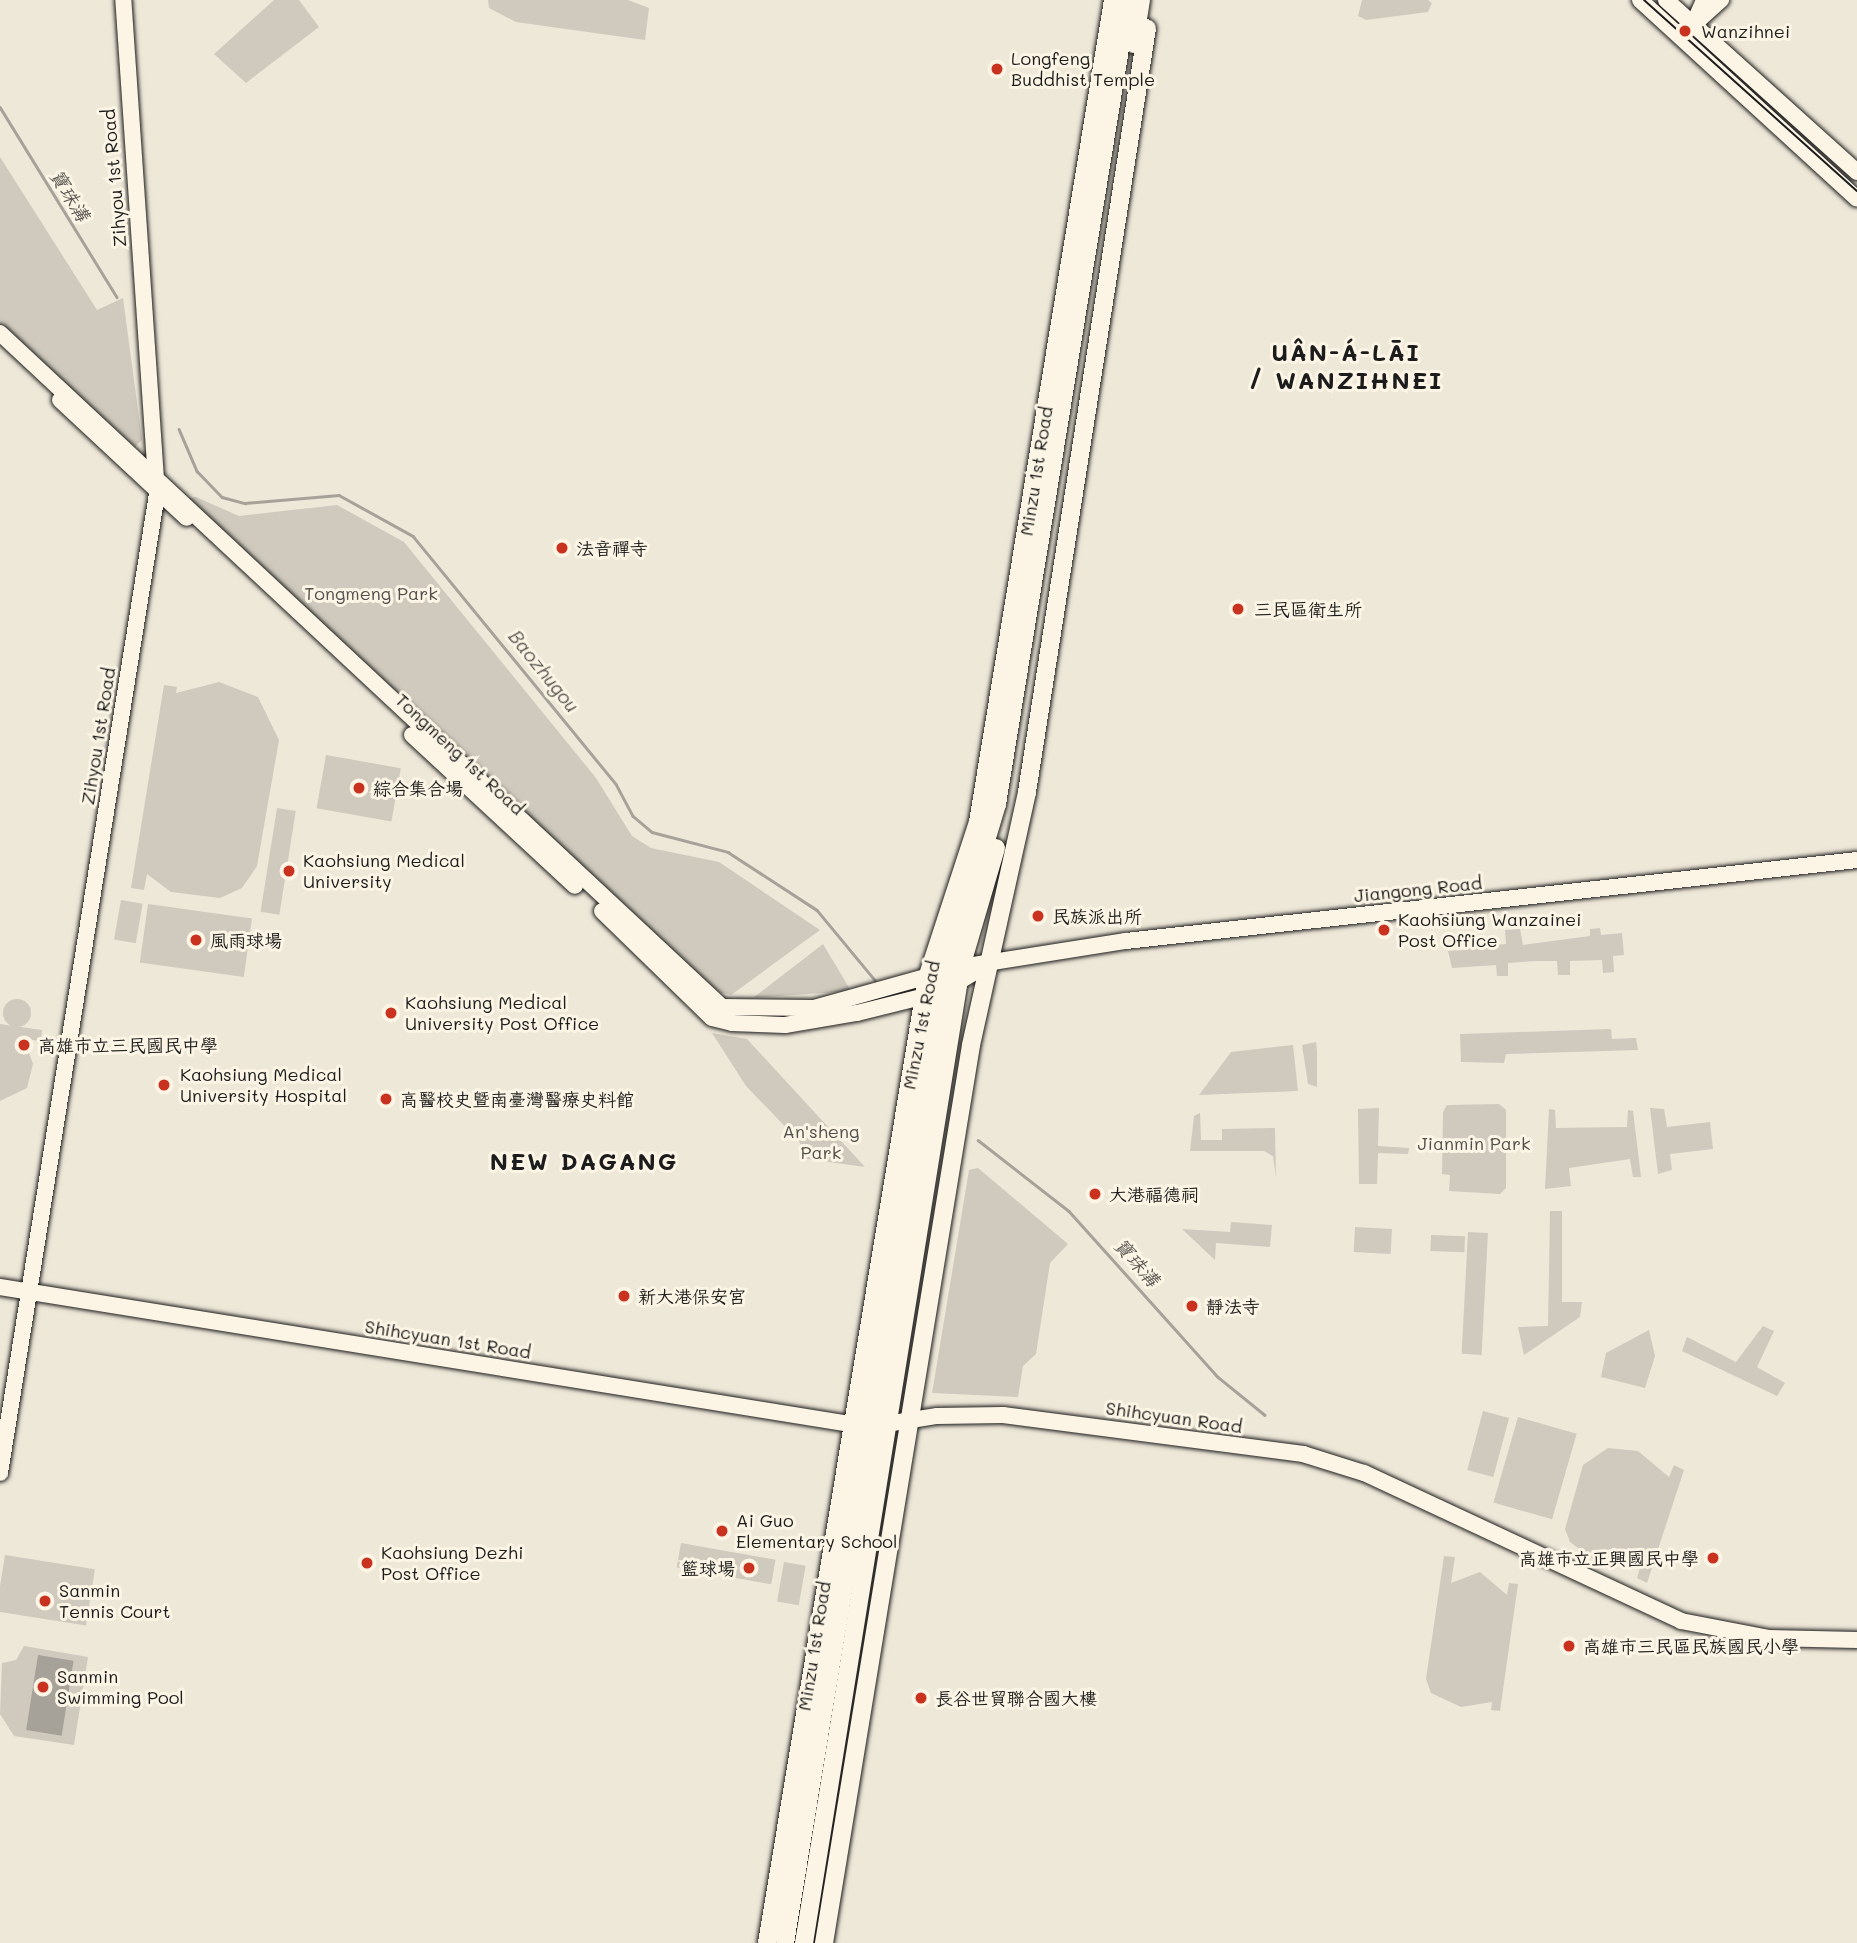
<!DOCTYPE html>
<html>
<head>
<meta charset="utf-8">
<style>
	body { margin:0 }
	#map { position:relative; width:1857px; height:1943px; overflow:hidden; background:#eee8d9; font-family:Mali,"LXGW WenKai TC",sans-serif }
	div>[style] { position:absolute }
	.green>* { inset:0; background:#cfcabd; transform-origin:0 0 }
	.round { border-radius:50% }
	.water>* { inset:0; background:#a7a299; transform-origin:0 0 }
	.stream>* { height:2.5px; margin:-1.25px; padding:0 1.25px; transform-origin:1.25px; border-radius:1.25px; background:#a7a299 }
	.roads { filter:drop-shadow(0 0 2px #1c1c1c) drop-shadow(0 0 2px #1c1c1c) }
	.secondary>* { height:16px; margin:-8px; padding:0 8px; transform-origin:8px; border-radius:8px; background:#fcf5e5 }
	.primary>* { height:18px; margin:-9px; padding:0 9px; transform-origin:9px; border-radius:9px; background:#fcf5e5 }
	.tram>* { height:2px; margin:-1px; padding:0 1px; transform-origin:1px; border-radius:1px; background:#1c1c1c }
	.dots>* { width:19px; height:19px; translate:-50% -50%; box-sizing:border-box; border:4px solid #fcf5e5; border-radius:50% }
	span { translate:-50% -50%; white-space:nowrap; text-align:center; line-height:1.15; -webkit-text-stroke:6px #fcf5e5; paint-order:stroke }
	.poi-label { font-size:18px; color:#1c1c1c }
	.left { translate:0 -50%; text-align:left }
	.right { translate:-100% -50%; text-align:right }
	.street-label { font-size:18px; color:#1c1c1c }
	.park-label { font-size:18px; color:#52504c }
	.water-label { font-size:19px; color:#5b5854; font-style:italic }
	.district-label { font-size:24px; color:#1c1c1c; font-weight:700; letter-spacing:2px }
</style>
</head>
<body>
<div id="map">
	<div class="green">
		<i style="clip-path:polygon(274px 0,299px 0,319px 27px,246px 83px,214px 54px)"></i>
		<i style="clip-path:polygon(488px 0,628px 0,649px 8px,645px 40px,516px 22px,489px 8px)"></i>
		<i style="clip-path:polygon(1362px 0,1428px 0,1432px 3px,1428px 12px,1366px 20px,1358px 16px)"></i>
		<i style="clip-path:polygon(0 157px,97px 310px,123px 298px,142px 440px,135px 447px,0 326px)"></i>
		<i style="clip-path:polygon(196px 497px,239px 516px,337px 505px,404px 542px,596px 778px,632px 836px,651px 848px,719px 862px,820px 930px,731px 995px,715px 991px,230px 541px,189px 498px)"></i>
		<i style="clip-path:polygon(219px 682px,258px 697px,279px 740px,257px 866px,242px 888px,220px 898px,171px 892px,147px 874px,144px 890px,131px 888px,164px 685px,177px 687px,176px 693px)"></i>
		<i style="left:326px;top:755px;width:76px;height:54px;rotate:10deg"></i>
		<i style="left:277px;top:808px;width:19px;height:105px;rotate:9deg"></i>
		<i style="left:121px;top:900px;width:22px;height:40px;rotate:10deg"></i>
		<i style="left:148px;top:904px;width:105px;height:59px;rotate:8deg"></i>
		<i style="clip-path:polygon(1600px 928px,1601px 935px,1622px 933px,1624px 955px,1613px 956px,1614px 972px,1603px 973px,1602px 960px,1570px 961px,1570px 975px,1558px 975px,1557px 961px,1536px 961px,1508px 963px,1508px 976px,1497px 976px,1496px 965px,1452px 968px,1448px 951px,1466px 950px,1465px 938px,1475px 937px,1476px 947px,1506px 944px,1505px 930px,1520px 929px,1523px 945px,1590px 936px,1590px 929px)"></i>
		<i style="clip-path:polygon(823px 944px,851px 991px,753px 998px)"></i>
		<i class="round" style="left:3px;top:999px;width:28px;height:28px"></i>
		<i style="clip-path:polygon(0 1024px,42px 1030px,41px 1041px,24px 1039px,33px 1064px,27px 1088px,0 1101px)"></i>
		<i style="clip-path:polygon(1611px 1029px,1612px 1039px,1636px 1038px,1638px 1050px,1506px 1054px,1504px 1063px,1461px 1062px,1460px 1034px)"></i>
		<i style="clip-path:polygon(712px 1033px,747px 1039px,865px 1167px,807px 1159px,799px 1141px,746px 1086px)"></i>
		<i style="clip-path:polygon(1316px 1042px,1317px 1051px,1317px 1087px,1308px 1084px,1302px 1045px)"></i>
		<i style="clip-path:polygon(1293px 1045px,1298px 1091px,1199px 1095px,1231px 1052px)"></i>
		<i style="clip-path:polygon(1499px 1104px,1506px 1110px,1506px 1188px,1500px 1194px,1449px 1191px,1450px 1175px,1442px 1174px,1443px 1112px,1447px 1105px)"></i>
		<i style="clip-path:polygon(1379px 1108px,1378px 1146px,1409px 1148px,1408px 1154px,1378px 1153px,1377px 1184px,1359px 1184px,1358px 1109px)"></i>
		<i style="clip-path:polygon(1650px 1108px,1664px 1109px,1667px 1127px,1710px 1122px,1713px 1149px,1670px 1154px,1672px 1170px,1658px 1174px)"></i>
		<i style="clip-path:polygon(1549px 1109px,1555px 1110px,1556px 1128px,1627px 1127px,1628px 1110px,1633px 1111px,1641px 1177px,1633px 1177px,1630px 1159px,1569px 1168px,1571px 1186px,1545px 1189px)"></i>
		<i style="clip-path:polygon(1200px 1113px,1201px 1140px,1222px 1140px,1222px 1129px,1275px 1128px,1276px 1178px,1273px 1156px,1264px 1151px,1190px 1151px,1194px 1116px)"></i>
		<i style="clip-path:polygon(978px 1168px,1068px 1244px,1050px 1263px,1036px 1354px,1023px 1366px,1018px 1397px,932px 1393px,969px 1170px)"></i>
		<i style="clip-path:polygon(1550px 1211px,1562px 1211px,1562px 1302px,1582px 1302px,1580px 1317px,1524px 1355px,1518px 1327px,1548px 1326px)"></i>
		<i style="clip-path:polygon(1231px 1222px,1272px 1225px,1270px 1247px,1216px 1243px,1215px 1260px,1182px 1229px,1230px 1232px)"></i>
		<i style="left:1355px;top:1227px;width:37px;height:25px;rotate:3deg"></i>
		<i style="left:1468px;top:1232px;width:20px;height:122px;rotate:3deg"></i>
		<i style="left:1431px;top:1235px;width:34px;height:16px;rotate:2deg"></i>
		<i style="clip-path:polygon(1763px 1326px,1774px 1331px,1757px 1367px,1785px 1383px,1777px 1396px,1682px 1351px,1687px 1337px,1736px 1362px)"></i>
		<i style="clip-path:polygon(1649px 1330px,1655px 1356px,1645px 1388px,1601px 1377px,1606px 1353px)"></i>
		<i style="left:1483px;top:1411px;width:27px;height:61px;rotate:15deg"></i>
		<i style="left:1518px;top:1417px;width:61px;height:89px;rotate:16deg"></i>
		<i style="clip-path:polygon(1608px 1448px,1638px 1451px,1669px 1477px,1674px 1465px,1684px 1470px,1647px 1583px,1637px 1578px,1642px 1561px,1615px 1567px,1597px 1562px,1570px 1542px,1565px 1529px,1583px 1465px)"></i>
		<i style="left:681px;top:1543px;width:96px;height:25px;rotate:10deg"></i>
		<i style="left:5px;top:1555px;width:91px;height:57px;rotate:9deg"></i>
		<i style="clip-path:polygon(1444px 1556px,1455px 1557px,1451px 1583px,1480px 1572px,1507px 1595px,1509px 1583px,1518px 1584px,1500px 1711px,1491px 1710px,1492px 1702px,1461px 1707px,1431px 1693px,1426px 1679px)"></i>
		<i style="left:784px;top:1562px;width:22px;height:40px;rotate:10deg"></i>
		<i style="clip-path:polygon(24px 1646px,88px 1657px,74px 1745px,14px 1736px,0 1714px,2px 1663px,16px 1660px)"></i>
	</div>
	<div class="water">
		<i style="left:38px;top:1655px;width:36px;height:76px;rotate:9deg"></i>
	</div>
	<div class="stream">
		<i style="left:0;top:107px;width:223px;rotate:58.4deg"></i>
		<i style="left:179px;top:429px;width:46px;rotate:66.8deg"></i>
		<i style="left:197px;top:471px;width:36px;rotate:46deg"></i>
		<i style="left:222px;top:497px;width:24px;rotate:15deg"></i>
		<i style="left:245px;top:503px;width:94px;rotate:-4.9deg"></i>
		<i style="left:339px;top:495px;width:85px;rotate:29deg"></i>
		<i style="left:413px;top:536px;width:320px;rotate:50.7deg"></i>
		<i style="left:616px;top:784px;width:36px;rotate:62deg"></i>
		<i style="left:633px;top:816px;width:25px;rotate:40deg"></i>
		<i style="left:652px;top:832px;width:79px;rotate:14.7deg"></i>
		<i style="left:728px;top:852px;width:106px;rotate:33.1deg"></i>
		<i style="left:817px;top:910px;width:91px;rotate:50.4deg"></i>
		<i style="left:978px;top:1140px;width:115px;rotate:38deg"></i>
		<i style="left:1069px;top:1211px;width:223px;rotate:48.1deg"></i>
		<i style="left:1218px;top:1377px;width:60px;rotate:39deg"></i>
	</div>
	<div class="roads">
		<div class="secondary">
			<i style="left:1640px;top:0;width:294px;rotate:42.5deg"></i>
			<i style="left:1666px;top:0;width:257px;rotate:42deg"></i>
			<i style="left:1693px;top:25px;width:38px;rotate:-42deg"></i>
			<i style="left:1693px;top:25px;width:27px;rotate:-66deg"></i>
			<i style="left:0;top:333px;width:988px;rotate:43.03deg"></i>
			<i style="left:722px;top:1007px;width:92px;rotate:0.6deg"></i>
			<i style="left:814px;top:1008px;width:153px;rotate:-15.6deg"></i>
			<i style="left:961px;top:967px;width:167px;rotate:-9deg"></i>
			<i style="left:1126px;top:941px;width:735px;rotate:-6.32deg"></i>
			<i style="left:60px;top:400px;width:173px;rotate:42.9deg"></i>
			<i style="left:412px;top:735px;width:222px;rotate:42.8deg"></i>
			<i style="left:602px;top:911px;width:153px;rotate:44.2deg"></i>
			<i style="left:712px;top:1018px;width:21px;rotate:14deg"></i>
			<i style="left:732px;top:1023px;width:53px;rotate:2.2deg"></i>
			<i style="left:785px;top:1025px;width:73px;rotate:-9.5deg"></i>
			<i style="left:857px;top:1013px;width:87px;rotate:-14deg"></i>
			<i style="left:941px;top:992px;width:51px;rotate:-30.6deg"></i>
			<i style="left:0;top:1287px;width:879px;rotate:9.16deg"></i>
			<i style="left:868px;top:1427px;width:70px;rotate:-9.1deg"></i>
			<i style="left:937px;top:1416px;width:66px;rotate:-0.9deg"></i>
			<i style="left:1003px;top:1415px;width:303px;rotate:7.4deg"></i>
			<i style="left:1303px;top:1454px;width:64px;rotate:17.3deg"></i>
			<i style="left:1364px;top:1473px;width:350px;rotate:25deg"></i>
			<i style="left:1681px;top:1621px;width:90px;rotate:10.9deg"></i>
			<i style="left:1769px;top:1638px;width:88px;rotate:1.3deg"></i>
			<i style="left:0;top:1473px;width:992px;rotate:-80.89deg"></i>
			<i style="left:157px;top:494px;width:495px;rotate:-93.9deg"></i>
		</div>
		<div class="primary">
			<i style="left:1134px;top:44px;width:45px;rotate:-81deg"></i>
			<i style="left:767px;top:1943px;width:978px;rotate:-80.59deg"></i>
			<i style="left:927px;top:978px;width:164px;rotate:-71.9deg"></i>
			<i style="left:978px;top:822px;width:833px;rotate:-80.67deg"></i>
			<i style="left:785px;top:1943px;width:964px;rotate:-80.68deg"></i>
			<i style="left:941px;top:992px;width:196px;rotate:-73.4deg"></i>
			<i style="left:997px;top:804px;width:815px;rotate:-80.75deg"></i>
			<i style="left:804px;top:1943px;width:989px;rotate:-80.86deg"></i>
			<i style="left:961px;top:967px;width:124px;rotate:-73.6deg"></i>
			<i style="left:824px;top:1943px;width:910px;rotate:-80.7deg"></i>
			<i style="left:971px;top:1045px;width:259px;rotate:-77.5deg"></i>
			<i style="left:1027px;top:792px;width:773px;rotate:-81.07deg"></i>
		</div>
	</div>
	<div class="tram">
		<i style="left:1644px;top:0;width:286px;rotate:41.9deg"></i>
	</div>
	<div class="dots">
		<i style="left:1685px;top:31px;background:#c8321e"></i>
		<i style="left:997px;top:69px;background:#c8321e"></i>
		<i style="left:562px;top:548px;background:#c8321e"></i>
		<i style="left:1238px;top:609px;background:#c8321e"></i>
		<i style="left:359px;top:788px;background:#c8321e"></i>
		<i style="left:289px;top:871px;background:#c8321e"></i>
		<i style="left:1038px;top:916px;background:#c8321e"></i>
		<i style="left:1384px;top:930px;background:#c8321e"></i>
		<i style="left:196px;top:940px;background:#c8321e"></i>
		<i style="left:391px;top:1013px;background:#c8321e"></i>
		<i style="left:24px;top:1045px;background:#c8321e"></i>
		<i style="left:164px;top:1085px;background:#c8321e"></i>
		<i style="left:386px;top:1099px;background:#c8321e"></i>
		<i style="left:1095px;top:1194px;background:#c8321e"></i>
		<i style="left:624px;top:1296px;background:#c8321e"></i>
		<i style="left:1192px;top:1306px;background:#c8321e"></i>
		<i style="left:722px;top:1531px;background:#c8321e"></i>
		<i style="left:1713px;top:1558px;background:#c8321e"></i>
		<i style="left:367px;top:1563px;background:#c8321e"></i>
		<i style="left:749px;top:1568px;background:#c8321e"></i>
		<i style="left:45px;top:1601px;background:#c8321e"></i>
		<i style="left:1569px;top:1646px;background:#c8321e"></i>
		<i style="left:43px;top:1687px;background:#c8321e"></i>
		<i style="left:921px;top:1698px;background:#c8321e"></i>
	</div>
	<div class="poi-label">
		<span class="left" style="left:1701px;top:31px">Wanzihnei</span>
		<span class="left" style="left:1011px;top:69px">Longfeng<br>Buddhist Temple</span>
		<span class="left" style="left:576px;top:548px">法音禪寺</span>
		<span class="left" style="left:1254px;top:609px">三民區衛生所</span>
		<span class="left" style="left:373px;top:788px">綜合集合場</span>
		<span class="left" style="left:303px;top:871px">Kaohsiung Medical<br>University</span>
		<span class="left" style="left:1052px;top:916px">民族派出所</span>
		<span class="left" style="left:1398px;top:930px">Kaohsiung Wanzainei<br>Post Office</span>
		<span class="left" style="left:210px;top:940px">風雨球場</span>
		<span class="left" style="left:405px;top:1013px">Kaohsiung Medical<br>University Post Office</span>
		<span class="left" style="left:38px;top:1045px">高雄市立三民國民中學</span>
		<span class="left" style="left:180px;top:1085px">Kaohsiung Medical<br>University Hospital</span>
		<span class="left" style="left:400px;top:1099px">高醫校史暨南臺灣醫療史料館</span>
		<span class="left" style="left:1109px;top:1194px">大港福德祠</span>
		<span class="left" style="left:638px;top:1296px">新大港保安宮</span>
		<span class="left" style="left:1206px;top:1306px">靜法寺</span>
		<span class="left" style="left:736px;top:1531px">Ai Guo<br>Elementary School</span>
		<span class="left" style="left:381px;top:1563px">Kaohsiung Dezhi<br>Post Office</span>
		<span class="right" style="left:1699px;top:1558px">高雄市立正興國民中學</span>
		<span class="right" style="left:735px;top:1568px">籃球場</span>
		<span class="left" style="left:59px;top:1601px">Sanmin<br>Tennis Court</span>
		<span class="left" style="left:1583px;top:1646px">高雄市三民區民族國民小學</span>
		<span class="left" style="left:57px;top:1687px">Sanmin<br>Swimming Pool</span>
		<span class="left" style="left:935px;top:1698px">長谷世貿聯合國大樓</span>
	</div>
	<div class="street-label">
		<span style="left:114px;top:178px;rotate:-95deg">Zihyou 1st Road</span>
		<span style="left:1036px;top:471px;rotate:-81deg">Minzu 1st Road</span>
		<span style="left:98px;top:736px;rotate:-81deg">Zihyou 1st Road</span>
		<span style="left:460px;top:754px;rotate:43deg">Tongmeng 1st Road</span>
		<span style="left:1418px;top:889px;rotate:-6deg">Jiangong Road</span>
		<span style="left:921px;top:1025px;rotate:-79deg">Minzu 1st Road</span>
		<span style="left:448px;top:1339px;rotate:9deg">Shihcyuan 1st Road</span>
		<span style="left:1174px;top:1417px;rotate:8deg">Shihcyuan Road</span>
		<span style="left:814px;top:1646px;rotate:-81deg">Minzu 1st Road</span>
	</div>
	<div class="park-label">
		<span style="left:371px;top:593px">Tongmeng Park</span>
		<span style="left:821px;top:1142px">An'sheng<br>Park</span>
		<span style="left:1474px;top:1143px">Jianmin Park</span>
	</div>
	<div class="water-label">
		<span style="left:70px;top:195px;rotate:58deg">寶珠溝</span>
		<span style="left:544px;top:671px;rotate:51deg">Baozhugou</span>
		<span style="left:1137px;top:1262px;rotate:48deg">寶珠溝</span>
	</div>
	<div class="district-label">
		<span style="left:1346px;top:366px">UÂN-Á-LĀI<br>/ WANZIHNEI</span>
		<span style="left:584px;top:1161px">NEW DAGANG</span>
	</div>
</div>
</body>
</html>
